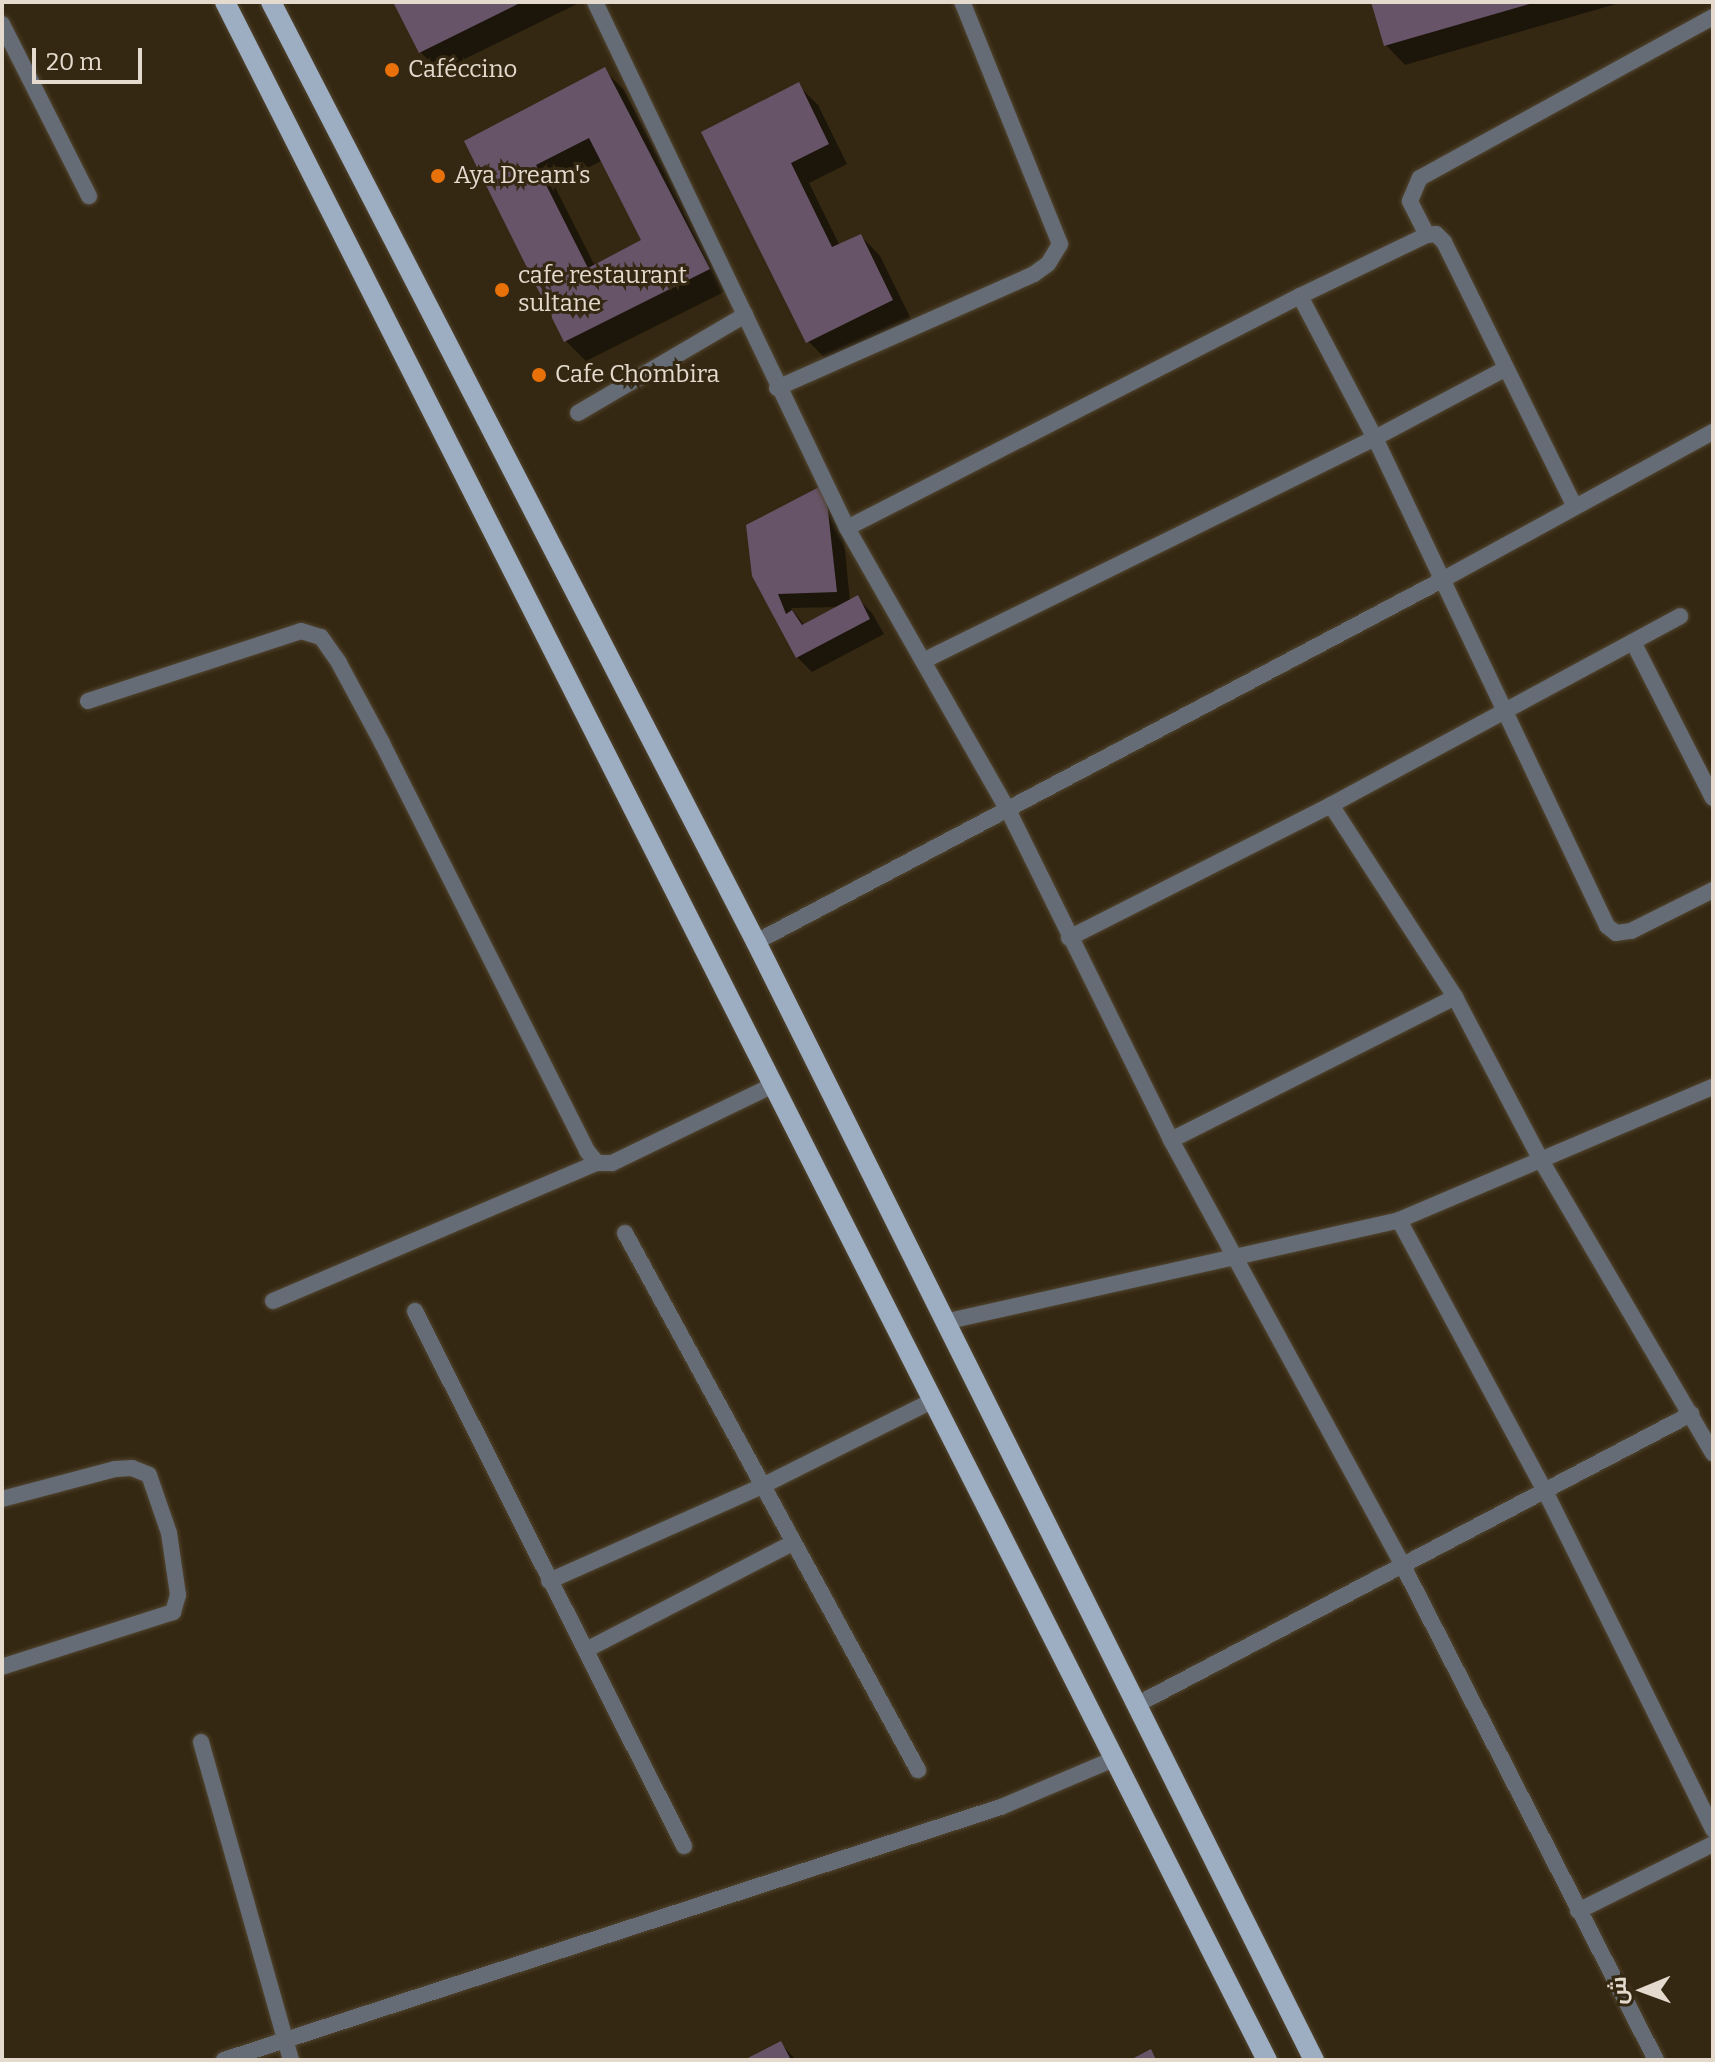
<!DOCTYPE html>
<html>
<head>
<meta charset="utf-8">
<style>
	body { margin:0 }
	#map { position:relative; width:1715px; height:2062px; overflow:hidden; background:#352812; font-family:Bitter,Cairo,serif }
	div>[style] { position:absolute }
	.shadow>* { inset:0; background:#0007 }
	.building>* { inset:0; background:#675468 }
	.roads { filter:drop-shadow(0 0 2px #514530) drop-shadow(0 0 2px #514530) }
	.street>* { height:16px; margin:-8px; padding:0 8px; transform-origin:8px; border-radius:8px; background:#656c76 }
	.primary>* { height:20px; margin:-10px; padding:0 10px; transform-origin:10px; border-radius:10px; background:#9eaec2 }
	.dots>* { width:22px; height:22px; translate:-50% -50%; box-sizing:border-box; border:4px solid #352812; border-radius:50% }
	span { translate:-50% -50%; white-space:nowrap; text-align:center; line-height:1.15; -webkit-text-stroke:6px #352812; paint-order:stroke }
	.poi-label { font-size:24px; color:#e4dbce }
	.left { translate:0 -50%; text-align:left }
	.frame { position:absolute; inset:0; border:4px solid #e4dbce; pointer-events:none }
	.north { position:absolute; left:1603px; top:1950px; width:80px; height:80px; -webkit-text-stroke:6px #352812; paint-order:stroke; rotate:269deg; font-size:22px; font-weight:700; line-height:32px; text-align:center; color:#e4dbce }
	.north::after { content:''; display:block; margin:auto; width:28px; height:36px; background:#e4dbce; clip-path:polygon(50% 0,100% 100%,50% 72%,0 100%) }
	.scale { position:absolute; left:32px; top:48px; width:110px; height:36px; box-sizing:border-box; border:4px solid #e4dbce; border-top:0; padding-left:10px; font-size:24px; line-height:28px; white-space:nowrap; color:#e4dbce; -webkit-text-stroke:6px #352812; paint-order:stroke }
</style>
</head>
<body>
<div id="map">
	<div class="shadow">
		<i style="clip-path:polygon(396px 2px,581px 2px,440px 71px,420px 52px)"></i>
		<i style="clip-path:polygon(1373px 2px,1623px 2px,1405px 65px,1386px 45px)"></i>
		<i style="clip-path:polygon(evenodd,604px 70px,624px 90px,728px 290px,586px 361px,566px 341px,467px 142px,604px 70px,603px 160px,644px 241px,595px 266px,554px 185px,603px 160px)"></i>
		<i style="clip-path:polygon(798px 85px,818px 105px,847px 164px,809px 183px,840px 246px,861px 236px,880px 256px,912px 321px,828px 361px,808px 341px,703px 133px)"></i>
		<i style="clip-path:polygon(evenodd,840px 501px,850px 601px,857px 598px,872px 613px,884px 634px,812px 672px,797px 657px,749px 526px,840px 501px,840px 607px,805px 626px,791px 608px,840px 607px)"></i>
		<i style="clip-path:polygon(780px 2043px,796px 2060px,748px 2060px)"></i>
	</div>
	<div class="building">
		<i style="clip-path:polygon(393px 2px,522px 2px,419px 53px)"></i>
		<i style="clip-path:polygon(1371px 2px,1533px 2px,1533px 3px,1384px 46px)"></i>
		<i style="clip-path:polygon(evenodd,605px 67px,710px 269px,564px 342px,464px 141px,605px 67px,589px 138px,641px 240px,588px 268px,536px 165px,589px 138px)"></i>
		<i style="clip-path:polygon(799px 82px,829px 144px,791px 163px,832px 247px,861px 234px,893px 300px,806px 343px,701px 132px)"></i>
		<i style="clip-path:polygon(825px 484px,837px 592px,778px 594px,786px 614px,792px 610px,802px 625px,858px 595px,870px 619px,796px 658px,752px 576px,746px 525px)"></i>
		<i style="clip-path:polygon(781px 2041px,791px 2060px,744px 2060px)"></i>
		<i style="clip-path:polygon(1151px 2049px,1156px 2060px,1130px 2060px)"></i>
	</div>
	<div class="roads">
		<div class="street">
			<i style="left:595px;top:2px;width:583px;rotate:64.4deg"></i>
			<i style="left:847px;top:528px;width:325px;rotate:60.3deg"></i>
			<i style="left:1008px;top:810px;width:368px;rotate:63.7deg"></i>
			<i style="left:1171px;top:1140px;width:483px;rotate:61.4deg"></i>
			<i style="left:1402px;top:1564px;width:557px;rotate:62.88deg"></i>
			<i style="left:2px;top:24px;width:193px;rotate:63.2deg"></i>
			<i style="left:1427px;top:235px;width:38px;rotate:-117deg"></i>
			<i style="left:1410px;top:201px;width:25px;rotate:-67deg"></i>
			<i style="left:1420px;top:178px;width:334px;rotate:-28.8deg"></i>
			<i style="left:1300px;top:296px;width:161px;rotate:62.2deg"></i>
			<i style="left:1375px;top:438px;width:540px;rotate:64.57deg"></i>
			<i style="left:1607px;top:926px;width:11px;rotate:38deg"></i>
			<i style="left:1616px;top:933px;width:15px;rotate:-8deg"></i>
			<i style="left:1631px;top:931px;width:92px;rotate:-26.6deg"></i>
			<i style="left:777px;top:388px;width:281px;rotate:-23.9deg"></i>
			<i style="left:1034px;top:274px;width:17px;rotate:-36deg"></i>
			<i style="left:1048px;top:264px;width:23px;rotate:-59deg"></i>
			<i style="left:1060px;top:244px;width:261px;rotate:-112deg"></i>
			<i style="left:578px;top:413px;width:194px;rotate:-30.4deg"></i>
			<i style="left:847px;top:528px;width:509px;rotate:-27.12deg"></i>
			<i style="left:1300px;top:296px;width:141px;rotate:-25.7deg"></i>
			<i style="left:1427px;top:235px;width:9px;rotate:-6deg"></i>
			<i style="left:1436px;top:234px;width:11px;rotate:45deg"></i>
			<i style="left:1444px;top:242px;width:293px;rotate:63.7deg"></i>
			<i style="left:1633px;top:642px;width:175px;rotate:62.9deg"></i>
			<i style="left:923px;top:661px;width:504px;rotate:-26.26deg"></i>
			<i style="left:1375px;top:438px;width:147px;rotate:-28deg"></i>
			<i style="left:88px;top:701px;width:224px;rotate:-18.2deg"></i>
			<i style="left:301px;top:631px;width:21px;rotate:17deg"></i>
			<i style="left:321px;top:637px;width:32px;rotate:55deg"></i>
			<i style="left:339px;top:663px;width:91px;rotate:61.7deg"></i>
			<i style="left:382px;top:743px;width:457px;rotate:63.3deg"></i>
			<i style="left:587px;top:1151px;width:16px;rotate:50deg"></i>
			<i style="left:597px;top:1163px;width:15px"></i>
			<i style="left:612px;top:1163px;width:179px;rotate:-25.8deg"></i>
			<i style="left:1331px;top:805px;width:229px;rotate:57.1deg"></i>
			<i style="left:1455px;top:997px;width:187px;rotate:62.2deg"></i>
			<i style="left:1542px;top:1162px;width:338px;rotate:59.6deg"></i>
			<i style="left:1069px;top:938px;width:294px;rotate:-26.9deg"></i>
			<i style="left:1331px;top:805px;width:397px;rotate:-28.4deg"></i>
			<i style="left:756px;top:942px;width:778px;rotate:-27.82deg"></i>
			<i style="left:1444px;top:579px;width:307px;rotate:-28.7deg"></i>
			<i style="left:1171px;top:1140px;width:318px;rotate:-26.7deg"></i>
			<i style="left:1399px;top:1220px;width:310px;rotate:61.7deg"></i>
			<i style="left:1546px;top:1493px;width:376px;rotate:63.6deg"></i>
			<i style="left:625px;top:1233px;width:612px;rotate:61.38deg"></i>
			<i style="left:273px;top:1301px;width:352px;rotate:-23.1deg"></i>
			<i style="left:415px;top:1311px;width:599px;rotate:63.31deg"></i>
			<i style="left:944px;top:1322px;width:466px;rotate:-12.6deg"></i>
			<i style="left:1399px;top:1220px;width:341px;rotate:-23deg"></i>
			<i style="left:2px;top:1499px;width:117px;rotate:-14.9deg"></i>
			<i style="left:115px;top:1469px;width:17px;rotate:-3deg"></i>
			<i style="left:132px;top:1468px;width:18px;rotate:22deg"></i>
			<i style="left:149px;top:1475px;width:61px;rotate:71deg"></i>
			<i style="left:169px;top:1533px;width:63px;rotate:81.7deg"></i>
			<i style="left:178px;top:1595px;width:18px;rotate:106deg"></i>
			<i style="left:173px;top:1612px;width:180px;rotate:162.2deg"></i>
			<i style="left:549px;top:1581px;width:233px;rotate:-24deg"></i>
			<i style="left:762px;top:1486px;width:190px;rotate:-26.6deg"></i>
			<i style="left:586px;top:1650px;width:234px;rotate:-27.4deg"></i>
			<i style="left:1136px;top:1705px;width:627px;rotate:-27.67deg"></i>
			<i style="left:201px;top:1742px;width:330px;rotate:74.2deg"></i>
			<i style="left:1578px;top:1911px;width:151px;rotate:-26.4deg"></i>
			<i style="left:224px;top:2060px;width:817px;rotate:-18.04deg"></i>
			<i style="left:1001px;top:1807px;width:123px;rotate:-23deg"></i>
		</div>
		<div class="primary">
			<i style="left:225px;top:2px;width:2307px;rotate:63.15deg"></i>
			<i style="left:271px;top:2px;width:1058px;rotate:62.71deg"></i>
			<i style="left:756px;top:942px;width:1250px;rotate:63.48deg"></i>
		</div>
	</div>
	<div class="dots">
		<i style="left:392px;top:70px;background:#e8710a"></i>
		<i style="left:438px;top:176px;background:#e8710a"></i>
		<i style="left:502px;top:290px;background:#e8710a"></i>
		<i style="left:539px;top:375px;background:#e8710a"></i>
	</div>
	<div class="poi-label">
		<span class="left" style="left:408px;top:70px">Caféccino</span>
		<span class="left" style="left:454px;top:176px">Aya Dream's</span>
		<span class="left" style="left:518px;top:290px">cafe restaurant<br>sultane</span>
		<span class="left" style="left:555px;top:375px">Cafe Chombira</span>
	</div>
	<div class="frame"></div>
	<div class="north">ش</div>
	<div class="scale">20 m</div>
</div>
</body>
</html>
